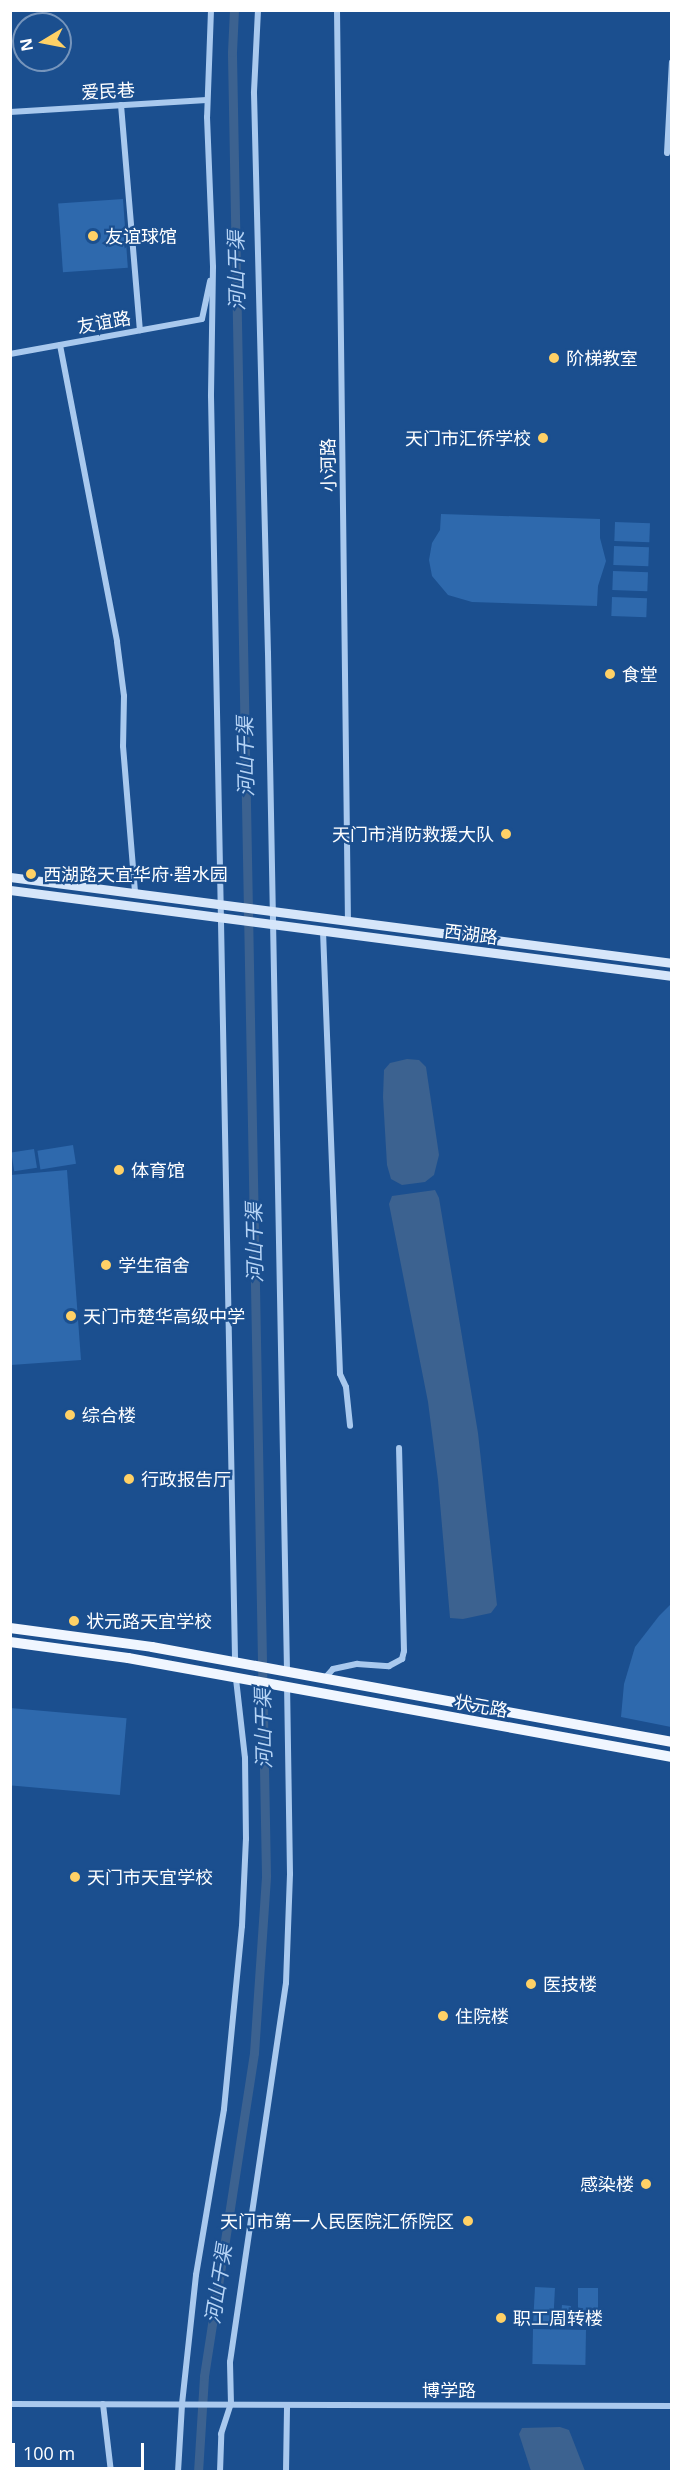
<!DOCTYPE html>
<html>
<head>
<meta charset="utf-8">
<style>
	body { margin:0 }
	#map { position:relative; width:682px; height:2482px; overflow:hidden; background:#1b4f8f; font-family:"Open Sans","Noto Sans SC",sans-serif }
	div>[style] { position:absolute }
	.green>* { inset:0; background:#2e69ad; transform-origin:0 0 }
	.water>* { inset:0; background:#3c6290 }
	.canal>* { height:9px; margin:-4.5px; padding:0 4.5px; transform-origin:4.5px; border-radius:4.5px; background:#3c6290 }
	.street>* { height:6px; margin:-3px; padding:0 3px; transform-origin:3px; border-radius:3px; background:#a9c9ee }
	.secondary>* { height:9px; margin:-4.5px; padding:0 4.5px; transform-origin:4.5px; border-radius:4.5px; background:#d6e6fa }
	.primary>* { height:10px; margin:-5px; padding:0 5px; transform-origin:5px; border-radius:5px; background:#f0f6ff }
	.dots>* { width:16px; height:16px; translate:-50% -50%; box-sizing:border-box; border:3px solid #1b4f8f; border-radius:50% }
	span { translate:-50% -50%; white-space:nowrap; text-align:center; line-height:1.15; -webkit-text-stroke:4.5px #1b4f8f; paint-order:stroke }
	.street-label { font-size:18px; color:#fff }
	.poi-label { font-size:18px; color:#fff }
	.left { translate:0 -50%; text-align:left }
	.right { translate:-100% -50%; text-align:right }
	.water-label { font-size:20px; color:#b5d3f5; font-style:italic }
	.frame { position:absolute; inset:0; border:12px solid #fff; pointer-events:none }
	.north { position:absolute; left:12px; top:12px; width:60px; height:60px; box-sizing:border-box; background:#1b4f8f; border:2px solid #7695bc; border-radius:50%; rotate:260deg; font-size:16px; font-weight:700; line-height:24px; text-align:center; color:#fff }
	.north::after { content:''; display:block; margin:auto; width:21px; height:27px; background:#ffd166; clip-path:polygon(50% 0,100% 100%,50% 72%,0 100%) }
	.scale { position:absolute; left:12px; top:2443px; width:132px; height:27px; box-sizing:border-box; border:3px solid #fff; border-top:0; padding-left:8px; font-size:18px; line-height:21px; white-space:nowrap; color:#fff; -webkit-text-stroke:4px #1b4f8f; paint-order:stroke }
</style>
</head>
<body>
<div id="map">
	<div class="green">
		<i style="left:123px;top:199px;width:69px;height:65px;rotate:86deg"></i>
		<i style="clip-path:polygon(441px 514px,600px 519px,600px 538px,606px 561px,598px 586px,597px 606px,472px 602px,448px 595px,432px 576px,429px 560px,432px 543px,440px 530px)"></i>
		<i style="left:615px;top:522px;width:35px;height:19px;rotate:2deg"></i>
		<i style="left:614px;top:546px;width:35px;height:19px;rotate:2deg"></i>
		<i style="left:613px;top:571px;width:35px;height:19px;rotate:2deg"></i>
		<i style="left:612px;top:597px;width:35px;height:19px;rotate:2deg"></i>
		<i style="left:73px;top:1145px;width:19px;height:36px;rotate:81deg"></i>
		<i style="left:34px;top:1149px;width:19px;height:23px;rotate:81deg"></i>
		<i style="clip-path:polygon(67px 1170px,81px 1360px,11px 1365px,11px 1175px)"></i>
		<i style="clip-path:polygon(671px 1604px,671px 1727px,621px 1717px,624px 1684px,635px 1647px,659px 1616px)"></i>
		<i style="left:10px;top:1708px;width:117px;height:77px;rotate:5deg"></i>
		<i style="left:535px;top:2287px;width:20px;height:36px;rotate:3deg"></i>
		<i style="left:578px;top:2288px;width:20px;height:36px"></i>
		<i style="left:562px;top:2305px;width:9px;height:17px;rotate:6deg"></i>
		<i style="left:533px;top:2329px;width:53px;height:35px;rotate:1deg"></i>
	</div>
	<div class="water">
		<i style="clip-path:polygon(407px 1059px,419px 1060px,426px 1067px,439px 1155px,434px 1175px,425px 1182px,402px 1185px,391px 1179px,387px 1165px,383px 1097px,384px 1070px,390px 1063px)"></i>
		<i style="clip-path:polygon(435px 1190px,439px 1198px,478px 1433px,497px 1605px,491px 1613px,463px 1619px,450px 1618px,438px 1480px,428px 1402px,389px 1204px,392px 1196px)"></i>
		<i style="clip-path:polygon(560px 2427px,569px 2430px,585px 2471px,531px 2471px,519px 2434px,522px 2428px)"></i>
	</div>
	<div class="canal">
		<i style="left:198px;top:2472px;width:96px;rotate:-86.4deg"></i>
		<i style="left:204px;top:2376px;width:327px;rotate:-81.2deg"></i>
		<i style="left:254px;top:2053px;width:178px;rotate:-86.1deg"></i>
		<i style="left:266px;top:1875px;width:1823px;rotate:-91.07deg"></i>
		<i style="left:232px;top:52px;width:42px;rotate:-87.3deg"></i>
	</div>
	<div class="street">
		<i style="left:211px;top:10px;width:107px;rotate:92.1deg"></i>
		<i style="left:207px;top:117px;width:150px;rotate:87.7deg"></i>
		<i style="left:213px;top:267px;width:129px;rotate:90.9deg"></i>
		<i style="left:211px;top:396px;width:1266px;rotate:88.91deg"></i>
		<i style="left:258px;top:10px;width:83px;rotate:92.8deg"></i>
		<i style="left:254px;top:93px;width:560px;rotate:88.57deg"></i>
		<i style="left:268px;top:653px;width:1019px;rotate:88.93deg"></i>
		<i style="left:337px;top:10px;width:910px;rotate:89.31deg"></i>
		<i style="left:121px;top:105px;width:226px;rotate:85.2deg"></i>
		<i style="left:10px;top:112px;width:197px;rotate:-3.5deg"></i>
		<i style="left:667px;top:153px;width:91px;rotate:-86.9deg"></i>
		<i style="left:60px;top:345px;width:302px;rotate:79.1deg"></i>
		<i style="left:117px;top:642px;width:54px;rotate:82.6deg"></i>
		<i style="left:124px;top:696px;width:50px;rotate:91.1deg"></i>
		<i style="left:123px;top:746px;width:147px;rotate:85.3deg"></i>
		<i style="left:10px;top:354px;width:195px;rotate:-10.3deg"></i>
		<i style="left:202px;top:319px;width:39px;rotate:-78deg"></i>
		<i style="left:323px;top:931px;width:443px;rotate:87.8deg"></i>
		<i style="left:340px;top:1374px;width:14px;rotate:65deg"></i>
		<i style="left:346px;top:1387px;width:39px;rotate:84deg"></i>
		<i style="left:325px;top:1678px;width:12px;rotate:-48deg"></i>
		<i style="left:333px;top:1669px;width:25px;rotate:-12deg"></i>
		<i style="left:357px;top:1664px;width:32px;rotate:4deg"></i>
		<i style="left:389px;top:1666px;width:15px;rotate:-28deg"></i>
		<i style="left:402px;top:1659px;width:8px;rotate:-76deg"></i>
		<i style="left:404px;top:1651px;width:203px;rotate:-91.4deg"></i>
		<i style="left:10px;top:2404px;width:662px;rotate:0.17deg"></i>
		<i style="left:103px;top:2404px;width:68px;rotate:83.3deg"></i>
		<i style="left:178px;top:2472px;width:68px;rotate:-86.6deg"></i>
		<i style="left:182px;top:2404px;width:130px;rotate:-83.8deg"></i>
		<i style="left:196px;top:2275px;width:168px;rotate:-80.4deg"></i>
		<i style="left:224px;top:2109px;width:184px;rotate:-84.4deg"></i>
		<i style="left:242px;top:1926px;width:87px;rotate:-87.4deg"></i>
		<i style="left:246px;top:1839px;width:81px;rotate:-90.7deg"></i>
		<i style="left:245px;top:1758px;width:80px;rotate:-96.5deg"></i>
		<i style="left:220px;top:2472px;width:38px;rotate:-88deg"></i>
		<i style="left:221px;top:2434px;width:32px;rotate:-72deg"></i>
		<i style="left:231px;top:2404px;width:42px;rotate:-91.4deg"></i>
		<i style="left:230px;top:2362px;width:383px;rotate:-81.6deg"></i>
		<i style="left:286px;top:1983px;width:109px;rotate:-87.9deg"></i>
		<i style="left:290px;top:1874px;width:187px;rotate:-90.9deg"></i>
		<i style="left:286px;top:2472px;width:67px;rotate:-89.1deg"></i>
	</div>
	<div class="secondary">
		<i style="left:10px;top:877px;width:668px;rotate:7.4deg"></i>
		<i style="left:10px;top:890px;width:668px;rotate:7.4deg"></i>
	</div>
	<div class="primary">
		<i style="left:10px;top:1628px;width:143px;rotate:7.6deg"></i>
		<i style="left:152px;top:1647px;width:529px;rotate:10.35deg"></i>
		<i style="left:10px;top:1642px;width:119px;rotate:7.7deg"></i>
		<i style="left:128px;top:1658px;width:553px;rotate:10.31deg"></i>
	</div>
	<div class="dots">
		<i style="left:93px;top:236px;background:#ffd166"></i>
		<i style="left:554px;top:358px;background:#ffd166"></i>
		<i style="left:543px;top:438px;background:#ffd166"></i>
		<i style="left:610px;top:674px;background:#ffd166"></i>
		<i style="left:506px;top:834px;background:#ffd166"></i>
		<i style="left:31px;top:874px;background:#ffd166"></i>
		<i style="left:119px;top:1170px;background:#ffd166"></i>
		<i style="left:106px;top:1265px;background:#ffd166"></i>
		<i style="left:71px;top:1316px;background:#ffd166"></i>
		<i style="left:70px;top:1415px;background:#ffd166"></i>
		<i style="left:129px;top:1479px;background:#ffd166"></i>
		<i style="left:74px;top:1621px;background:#ffd166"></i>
		<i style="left:75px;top:1877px;background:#ffd166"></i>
		<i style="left:531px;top:1984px;background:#ffd166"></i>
		<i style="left:443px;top:2016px;background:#ffd166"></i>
		<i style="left:646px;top:2184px;background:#ffd166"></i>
		<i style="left:468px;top:2221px;background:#ffd166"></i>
		<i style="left:501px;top:2318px;background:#ffd166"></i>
	</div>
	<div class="street-label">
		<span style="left:108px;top:91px;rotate:-3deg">爱民巷</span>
		<span style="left:104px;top:322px;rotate:-10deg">友谊路</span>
		<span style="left:328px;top:465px;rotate:-91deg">小河路</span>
		<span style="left:471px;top:934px;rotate:7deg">西湖路</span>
		<span style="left:481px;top:1706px;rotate:10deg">状元路</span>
		<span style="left:449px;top:2390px">博学路</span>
	</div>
	<div class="poi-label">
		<span class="left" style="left:105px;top:236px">友谊球馆</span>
		<span class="left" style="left:566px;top:358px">阶梯教室</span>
		<span class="right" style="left:531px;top:438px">天门市汇侨学校</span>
		<span class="left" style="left:622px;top:674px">食堂</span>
		<span class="right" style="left:494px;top:834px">天门市消防救援大队</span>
		<span class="left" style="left:43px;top:874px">西湖路天宜华府·碧水园</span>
		<span class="left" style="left:131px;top:1170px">体育馆</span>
		<span class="left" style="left:118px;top:1265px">学生宿舍</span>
		<span class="left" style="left:83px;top:1316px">天门市楚华高级中学</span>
		<span class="left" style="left:82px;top:1415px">综合楼</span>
		<span class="left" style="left:141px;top:1479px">行政报告厅</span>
		<span class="left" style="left:86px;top:1621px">状元路天宜学校</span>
		<span class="left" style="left:87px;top:1877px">天门市天宜学校</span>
		<span class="left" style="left:543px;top:1984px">医技楼</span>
		<span class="left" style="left:455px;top:2016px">住院楼</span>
		<span class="right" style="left:634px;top:2184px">感染楼</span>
		<span class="right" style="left:454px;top:2221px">天门市第一人民医院汇侨院区</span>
		<span class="left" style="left:513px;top:2318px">职工周转楼</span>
	</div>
	<div class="water-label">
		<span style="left:236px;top:271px;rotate:-91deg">河山干渠</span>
		<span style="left:245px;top:757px;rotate:-91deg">河山干渠</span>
		<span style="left:254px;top:1243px;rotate:-91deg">河山干渠</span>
		<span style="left:263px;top:1729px;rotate:-91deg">河山干渠</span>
		<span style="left:218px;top:2284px;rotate:-81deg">河山干渠</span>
	</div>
	<div class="frame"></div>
	<div class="north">N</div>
	<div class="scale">100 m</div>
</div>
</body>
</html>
